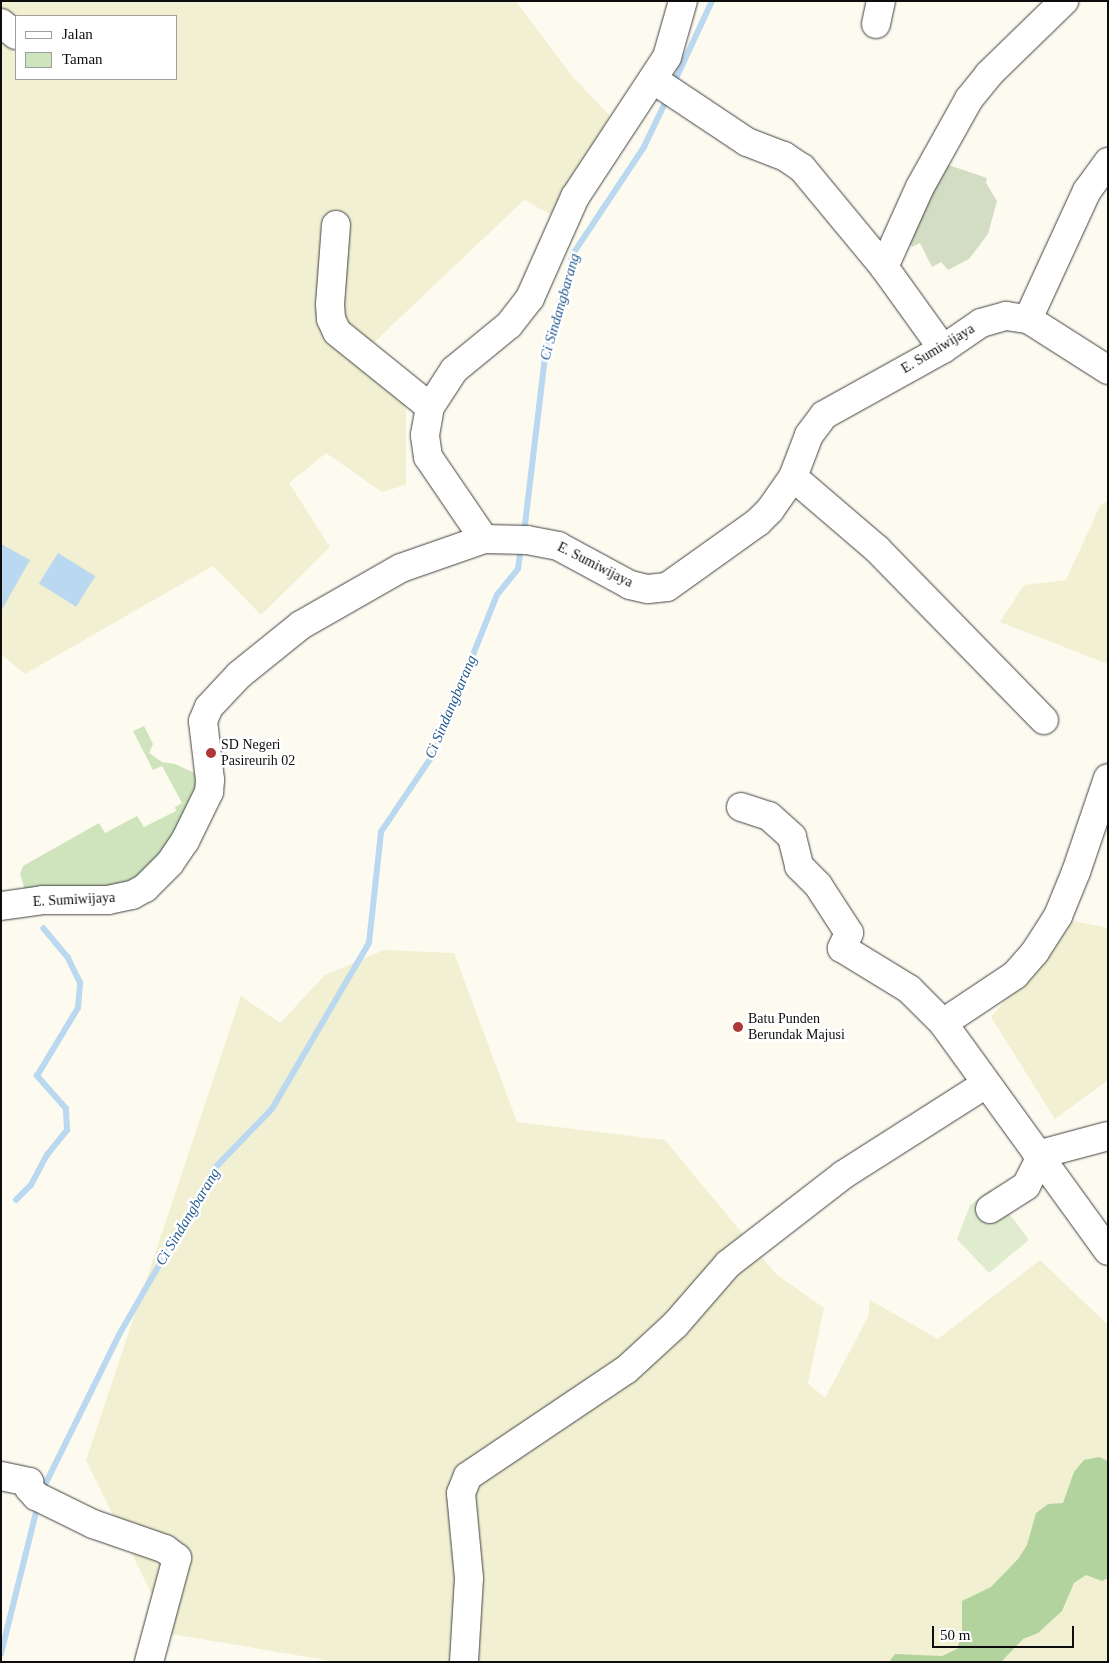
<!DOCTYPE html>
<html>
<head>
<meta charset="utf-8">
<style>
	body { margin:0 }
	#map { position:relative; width:1109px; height:1663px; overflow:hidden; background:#fdfbf0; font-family:"Times New Roman",serif }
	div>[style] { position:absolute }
	.farmland>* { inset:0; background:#f1f0d2 }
	.green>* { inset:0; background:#cfe4bd }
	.forest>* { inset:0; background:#b2d39e }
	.cemetery>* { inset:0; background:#d3ddc3 }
	.pitch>* { inset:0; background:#e0ecce }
	.water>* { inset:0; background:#bad8ef; transform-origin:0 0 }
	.stream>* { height:5.5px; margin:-2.75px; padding:0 2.75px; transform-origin:2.75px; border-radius:2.75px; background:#bad8ef }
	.roads { filter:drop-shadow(0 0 1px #404040) drop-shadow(0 0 1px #404040) }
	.minor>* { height:28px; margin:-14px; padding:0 14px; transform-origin:14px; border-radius:14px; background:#fff }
	.dots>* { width:14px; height:14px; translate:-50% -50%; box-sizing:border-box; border:2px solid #fff; border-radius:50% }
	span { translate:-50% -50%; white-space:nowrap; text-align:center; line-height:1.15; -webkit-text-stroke:5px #fff; paint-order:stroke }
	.street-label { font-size:14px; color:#0d0d0d }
	.poi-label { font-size:14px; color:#0d0d0d }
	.left { translate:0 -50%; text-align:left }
	.water-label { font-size:15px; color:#255b91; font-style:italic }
	.frame { position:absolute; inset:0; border:2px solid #0d0d0d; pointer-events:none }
	.legend { position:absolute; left:15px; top:15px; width:162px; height:65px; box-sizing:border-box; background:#fff; border:1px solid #9e9e9e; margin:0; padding:6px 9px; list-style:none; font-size:15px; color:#0d0d0d }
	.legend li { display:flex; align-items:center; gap:10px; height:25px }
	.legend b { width:25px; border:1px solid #9e9e9e }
	.scale { position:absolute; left:932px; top:1626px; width:142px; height:22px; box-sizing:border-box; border:2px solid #0d0d0d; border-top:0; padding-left:6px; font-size:15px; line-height:18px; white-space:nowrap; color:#0d0d0d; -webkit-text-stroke:4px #fff; paint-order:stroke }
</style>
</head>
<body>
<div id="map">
	<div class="farmland">
		<i style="clip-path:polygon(evenodd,1px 1px,516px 1px,572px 76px,610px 116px,557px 218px,524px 200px,366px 350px,406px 407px,406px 485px,382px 492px,326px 453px,289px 483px,330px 547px,261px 615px,213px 566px,25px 674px,1px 654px,1px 1px,16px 16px,176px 16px,176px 79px,16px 79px,16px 16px)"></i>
		<i style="clip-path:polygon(1108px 500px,1108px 664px,1000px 622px,1024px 585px,1066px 580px,1100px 506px)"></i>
		<i style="clip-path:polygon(1073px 921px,1108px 928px,1108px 1080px,1055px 1119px,991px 1017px)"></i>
		<i style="clip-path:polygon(384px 950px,454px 953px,517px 1122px,665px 1140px,776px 1274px,824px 1308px,808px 1383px,825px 1398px,868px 1317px,870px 1300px,938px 1339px,1040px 1260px,1108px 1325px,1108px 1662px,337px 1662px,171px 1634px,86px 1460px,241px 996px,280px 1023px,325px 975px)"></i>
	</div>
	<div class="green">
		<i style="clip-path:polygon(144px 726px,153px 744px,149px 753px,162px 762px,175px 764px,199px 775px,189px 811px,158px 861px,138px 879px,114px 889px,25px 890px,20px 874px,23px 866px,99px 823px,105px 833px,137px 816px,144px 827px,176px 811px,175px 807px,182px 803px,162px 766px,153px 770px,133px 731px)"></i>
	</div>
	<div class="forest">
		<i style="clip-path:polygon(1099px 1457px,1108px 1461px,1108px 1578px,1102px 1581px,1086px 1575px,1074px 1583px,1062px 1611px,1038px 1633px,1023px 1639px,1001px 1662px,889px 1662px,895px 1654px,942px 1656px,957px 1649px,962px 1633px,962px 1601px,991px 1587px,1018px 1559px,1027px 1545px,1036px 1513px,1048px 1504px,1063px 1503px,1074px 1472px,1084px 1460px)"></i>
	</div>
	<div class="cemetery">
		<i style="clip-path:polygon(940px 162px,987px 178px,986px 183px,997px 201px,988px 234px,969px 259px,948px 270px,941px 262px,932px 267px,920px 243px,912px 247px,906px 238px)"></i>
	</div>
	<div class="pitch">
		<i style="clip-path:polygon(991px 1189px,1029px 1240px,989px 1273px,957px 1239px,970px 1205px)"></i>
	</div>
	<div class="water">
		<i style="clip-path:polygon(1px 544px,30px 560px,1px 611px)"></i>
		<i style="left:58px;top:553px;width:44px;height:36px;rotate:32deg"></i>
	</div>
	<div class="stream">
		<i style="left:674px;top:83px;width:90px;rotate:-65.1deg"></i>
		<i style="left:524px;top:533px;width:176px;rotate:-83.2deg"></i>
		<i style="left:545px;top:358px;width:108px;rotate:-74.9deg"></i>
		<i style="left:573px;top:254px;width:128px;rotate:-56.4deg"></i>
		<i style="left:644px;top:147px;width:53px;rotate:-64.4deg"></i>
		<i style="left:16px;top:1200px;width:21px;rotate:-45deg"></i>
		<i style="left:31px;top:1185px;width:34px;rotate:-62deg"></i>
		<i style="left:47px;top:1155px;width:32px;rotate:-51deg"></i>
		<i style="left:67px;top:1130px;width:21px;rotate:-93deg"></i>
		<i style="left:66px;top:1109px;width:44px;rotate:-131.3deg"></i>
		<i style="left:37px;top:1076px;width:79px;rotate:-58.9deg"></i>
		<i style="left:78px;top:1008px;width:25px;rotate:-85deg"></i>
		<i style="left:80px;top:983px;width:28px;rotate:-116deg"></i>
		<i style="left:68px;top:958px;width:38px;rotate:-130deg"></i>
		<i style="left:42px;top:1491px;width:174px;rotate:-63.7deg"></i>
		<i style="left:119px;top:1335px;width:193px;rotate:-60.1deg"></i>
		<i style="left:215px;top:1168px;width:82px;rotate:-46deg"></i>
		<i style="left:272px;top:1109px;width:192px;rotate:-59.7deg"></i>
		<i style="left:369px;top:943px;width:112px;rotate:-83.8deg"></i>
		<i style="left:381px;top:832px;width:93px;rotate:-56deg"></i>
		<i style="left:433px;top:755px;width:172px;rotate:-68.2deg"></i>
		<i style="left:497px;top:595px;width:33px;rotate:-51deg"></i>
		<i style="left:518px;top:569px;width:22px;rotate:-82deg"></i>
		<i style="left:1px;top:1654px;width:154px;rotate:-76.1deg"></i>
	</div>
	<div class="roads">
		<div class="minor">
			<i style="left:1px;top:23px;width:19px;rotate:39deg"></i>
			<i style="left:876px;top:24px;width:24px;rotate:-78deg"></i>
			<i style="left:654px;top:80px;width:112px;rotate:33.7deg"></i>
			<i style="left:747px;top:142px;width:40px;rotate:21deg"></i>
			<i style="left:784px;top:156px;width:22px;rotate:34deg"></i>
			<i style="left:802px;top:168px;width:129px;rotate:50.4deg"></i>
			<i style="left:884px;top:267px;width:101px;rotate:54.3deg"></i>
			<i style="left:336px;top:225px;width:79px;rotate:94.3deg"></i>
			<i style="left:330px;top:304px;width:15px;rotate:86deg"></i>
			<i style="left:331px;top:319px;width:14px;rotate:65deg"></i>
			<i style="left:337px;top:332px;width:119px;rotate:38.9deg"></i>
			<i style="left:884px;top:267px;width:88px;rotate:-65.8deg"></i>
			<i style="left:920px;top:187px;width:101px;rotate:-60.9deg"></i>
			<i style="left:969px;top:99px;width:32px;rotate:-51deg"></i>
			<i style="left:989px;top:74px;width:105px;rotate:-44.2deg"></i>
			<i style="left:1028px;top:319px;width:141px;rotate:-65.3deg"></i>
			<i style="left:1087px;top:191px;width:36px;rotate:-54deg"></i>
			<i style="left:793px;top:477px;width:111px;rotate:40.6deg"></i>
			<i style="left:877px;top:549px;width:239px;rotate:45.7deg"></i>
			<i style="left:484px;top:539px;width:99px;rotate:-124.3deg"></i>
			<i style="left:428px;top:457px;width:22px;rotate:-98deg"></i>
			<i style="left:425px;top:435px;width:28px;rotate:-80deg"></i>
			<i style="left:430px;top:407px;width:44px;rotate:-57deg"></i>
			<i style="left:454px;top:370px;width:71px;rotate:-39.3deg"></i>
			<i style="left:509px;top:325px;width:34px;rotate:-52deg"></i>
			<i style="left:530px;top:298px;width:111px;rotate:-66deg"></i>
			<i style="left:575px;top:197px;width:168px;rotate:-56.7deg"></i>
			<i style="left:667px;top:57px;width:58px;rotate:-74.1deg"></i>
			<i style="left:741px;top:807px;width:29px;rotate:18deg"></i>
			<i style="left:769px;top:816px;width:31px;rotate:42deg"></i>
			<i style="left:792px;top:837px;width:30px;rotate:76deg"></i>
			<i style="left:799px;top:866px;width:27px;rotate:45deg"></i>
			<i style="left:818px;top:885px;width:57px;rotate:57.1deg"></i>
			<i style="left:849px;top:933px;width:17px;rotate:115deg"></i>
			<i style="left:842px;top:948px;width:79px;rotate:31.5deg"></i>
			<i style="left:909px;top:989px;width:48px;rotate:45deg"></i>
			<i style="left:943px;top:1023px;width:281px;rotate:54.1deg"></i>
			<i style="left:1px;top:906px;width:42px;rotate:-8.1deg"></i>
			<i style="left:43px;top:900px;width:65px"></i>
			<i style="left:108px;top:900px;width:25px;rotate:-12deg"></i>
			<i style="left:132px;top:895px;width:15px;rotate:-28deg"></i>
			<i style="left:145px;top:888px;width:35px;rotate:-45deg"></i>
			<i style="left:170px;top:863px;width:27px;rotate:-56deg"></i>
			<i style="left:185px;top:841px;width:55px;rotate:-63.9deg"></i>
			<i style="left:209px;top:792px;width:12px;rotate:-85deg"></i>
			<i style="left:210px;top:780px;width:59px;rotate:-96.8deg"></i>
			<i style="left:203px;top:721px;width:15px;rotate:-67deg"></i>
			<i style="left:209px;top:707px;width:44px;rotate:-46.8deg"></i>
			<i style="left:239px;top:675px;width:80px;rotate:-38.9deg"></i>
			<i style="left:301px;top:625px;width:115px;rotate:-29.7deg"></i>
			<i style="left:401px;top:568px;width:88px;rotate:-19.3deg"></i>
			<i style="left:484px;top:539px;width:43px;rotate:1.3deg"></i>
			<i style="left:527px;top:540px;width:32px;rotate:11deg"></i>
			<i style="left:558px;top:546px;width:82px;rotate:28.4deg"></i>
			<i style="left:630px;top:585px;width:18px;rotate:13deg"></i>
			<i style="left:648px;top:589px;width:19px;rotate:-6deg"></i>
			<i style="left:667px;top:587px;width:112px;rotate:-35.5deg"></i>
			<i style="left:758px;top:522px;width:17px;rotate:-45deg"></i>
			<i style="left:770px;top:510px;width:40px;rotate:-55.1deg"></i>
			<i style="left:793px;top:477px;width:45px;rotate:-69.1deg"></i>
			<i style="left:809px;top:435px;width:25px;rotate:-53deg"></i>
			<i style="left:824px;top:415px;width:136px;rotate:-29deg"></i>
			<i style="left:943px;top:349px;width:46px;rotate:-34.4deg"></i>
			<i style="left:981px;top:323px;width:26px;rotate:-16deg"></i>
			<i style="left:1006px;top:316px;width:22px;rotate:8deg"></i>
			<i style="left:1028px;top:319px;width:95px;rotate:32.5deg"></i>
			<i style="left:943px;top:1023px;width:87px;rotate:-33.7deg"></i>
			<i style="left:1015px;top:975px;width:30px;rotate:-49deg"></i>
			<i style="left:1035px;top:952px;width:43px;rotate:-57.4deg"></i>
			<i style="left:1058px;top:916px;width:48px;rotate:-67.8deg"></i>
			<i style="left:1076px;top:872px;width:99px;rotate:-71.2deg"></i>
			<i style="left:1037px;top:1155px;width:73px;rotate:-15deg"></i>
			<i style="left:990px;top:1209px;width:43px;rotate:-32.6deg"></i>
			<i style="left:1026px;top:1186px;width:30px;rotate:-63deg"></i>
			<i style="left:1px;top:1476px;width:29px;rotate:12deg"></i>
			<i style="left:29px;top:1482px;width:6px;rotate:90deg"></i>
			<i style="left:29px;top:1488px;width:11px;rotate:49deg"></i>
			<i style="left:36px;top:1496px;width:64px;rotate:26.2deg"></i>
			<i style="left:93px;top:1524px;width:76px;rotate:19.1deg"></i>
			<i style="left:165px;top:1549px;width:15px;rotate:37deg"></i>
			<i style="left:177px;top:1558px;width:108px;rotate:105.1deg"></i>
			<i style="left:464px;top:1662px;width:84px;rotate:-86.6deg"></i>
			<i style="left:469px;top:1578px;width:85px;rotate:-95.4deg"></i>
			<i style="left:461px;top:1493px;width:18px;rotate:-68deg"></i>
			<i style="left:468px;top:1476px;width:190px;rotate:-33.9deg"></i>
			<i style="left:626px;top:1370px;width:67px;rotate:-42.6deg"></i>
			<i style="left:675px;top:1325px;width:81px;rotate:-49deg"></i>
			<i style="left:728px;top:1264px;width:145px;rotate:-37.7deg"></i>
			<i style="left:843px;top:1175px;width:169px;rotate:-32.5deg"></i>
		</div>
	</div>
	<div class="dots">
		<i style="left:211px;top:753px;background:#ad3836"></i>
		<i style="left:738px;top:1027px;background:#ad3836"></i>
	</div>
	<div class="street-label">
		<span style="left:938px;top:349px;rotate:-31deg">E. Sumiwijaya</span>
		<span style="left:595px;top:565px;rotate:27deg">E. Sumiwijaya</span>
		<span style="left:74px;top:900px;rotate:-3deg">E. Sumiwijaya</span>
	</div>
	<div class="poi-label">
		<span class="left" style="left:221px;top:753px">SD Negeri<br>Pasireurih 02</span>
		<span class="left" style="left:748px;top:1027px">Batu Punden<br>Berundak Majusi</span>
	</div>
	<div class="water-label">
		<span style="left:560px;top:307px;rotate:-74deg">Ci Sindangbarang</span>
		<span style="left:451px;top:707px;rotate:-67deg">Ci Sindangbarang</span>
		<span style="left:188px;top:1217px;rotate:-59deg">Ci Sindangbarang</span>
	</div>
	<div class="frame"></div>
	<ul class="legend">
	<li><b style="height:6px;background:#fff"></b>Jalan</li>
	<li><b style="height:14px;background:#cfe4bd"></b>Taman</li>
	</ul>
	<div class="scale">50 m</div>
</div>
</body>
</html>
